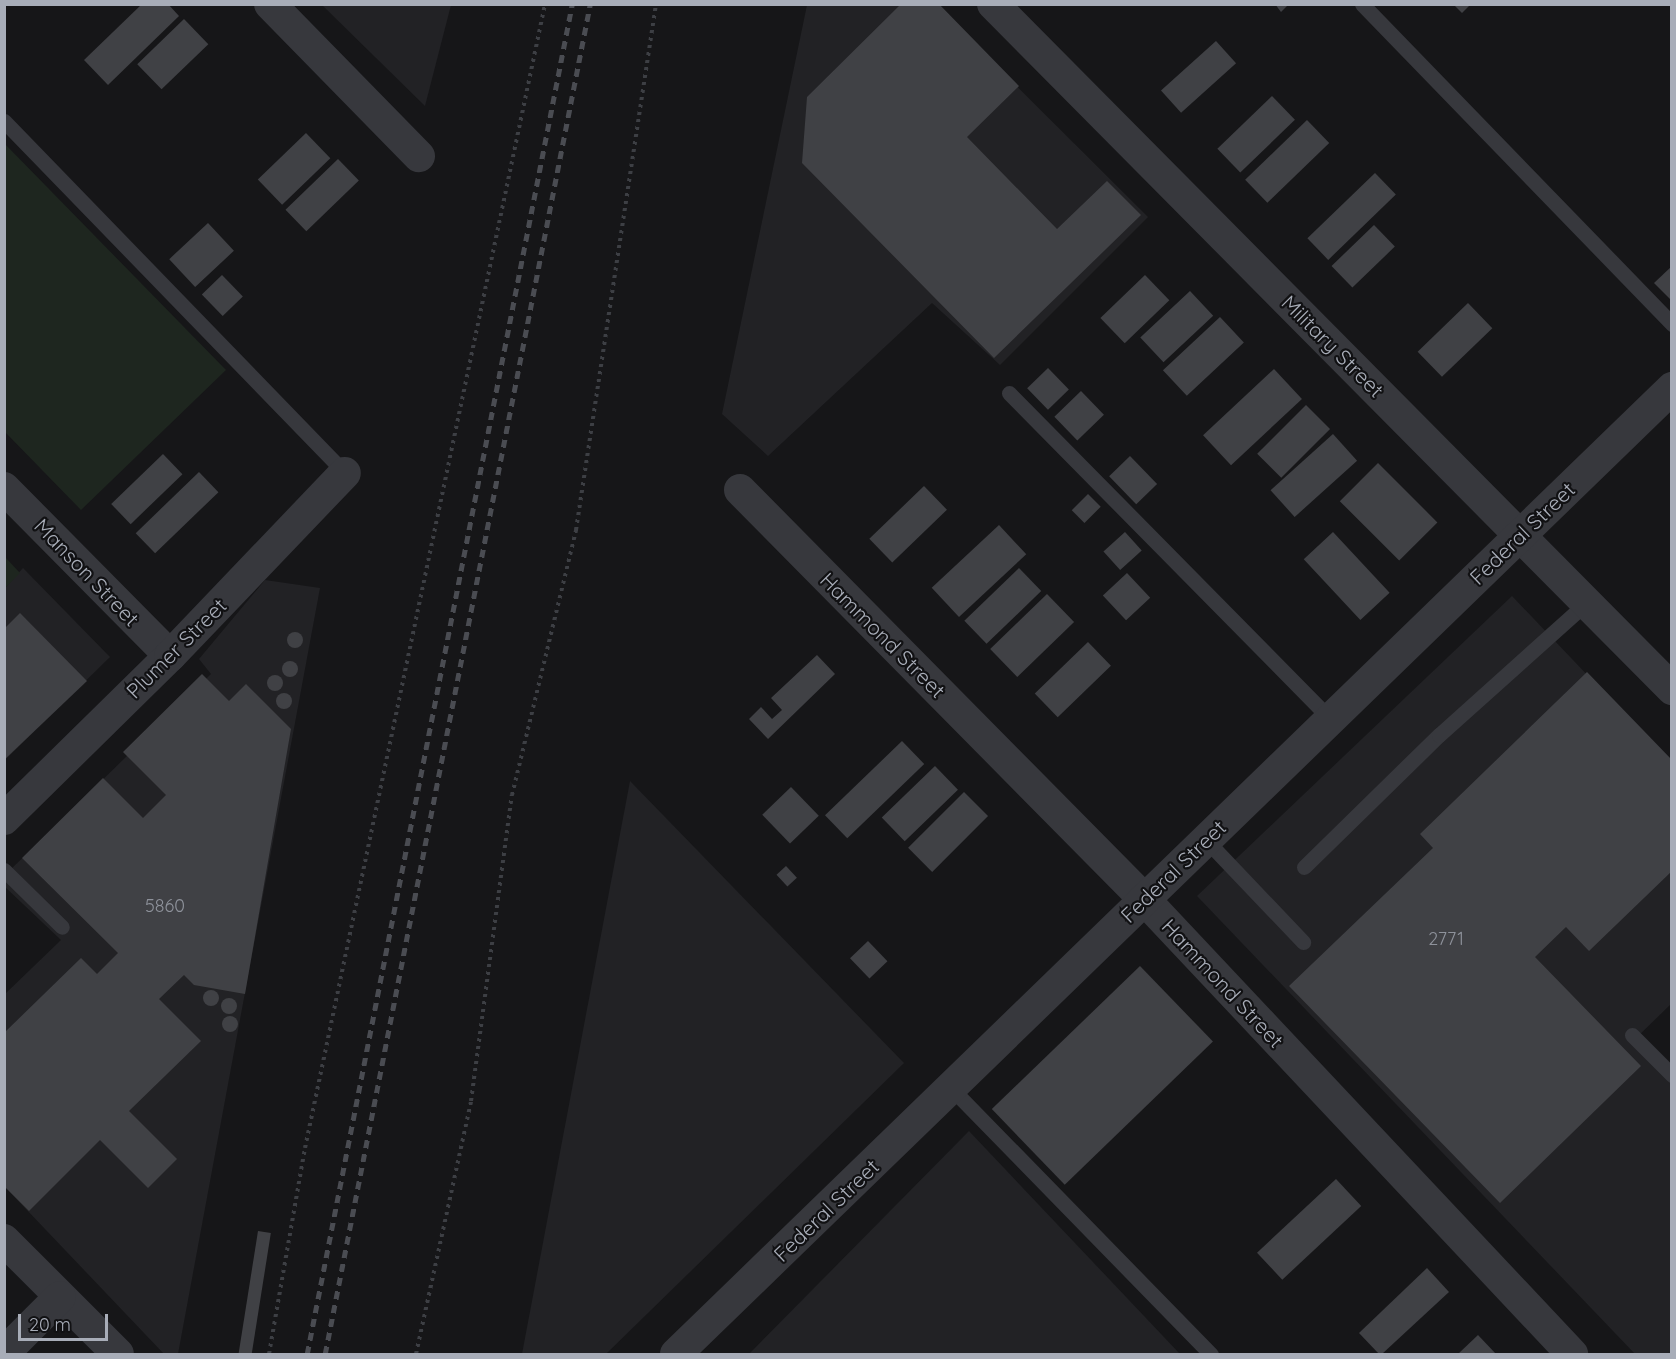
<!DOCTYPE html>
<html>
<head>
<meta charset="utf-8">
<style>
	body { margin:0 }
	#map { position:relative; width:1676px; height:1359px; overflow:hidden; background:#161618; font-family:Quicksand,sans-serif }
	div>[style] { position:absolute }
	.built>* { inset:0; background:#222225 }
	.green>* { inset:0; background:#1e261f }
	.building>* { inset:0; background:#404145; transform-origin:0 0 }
	.round { border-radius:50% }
	.path>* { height:4px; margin-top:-2px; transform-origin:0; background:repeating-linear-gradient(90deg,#3d3f44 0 3px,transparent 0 7.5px) }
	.lane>* { height:15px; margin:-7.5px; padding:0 7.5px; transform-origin:7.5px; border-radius:7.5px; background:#37383d }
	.street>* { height:32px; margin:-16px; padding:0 16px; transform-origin:16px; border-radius:16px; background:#37383d }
	.rail>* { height:4.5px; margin-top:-2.25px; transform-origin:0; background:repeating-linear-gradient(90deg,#4a4c52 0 8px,transparent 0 14px) }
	span { translate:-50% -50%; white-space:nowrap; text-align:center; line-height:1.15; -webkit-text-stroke:4.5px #111113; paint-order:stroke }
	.number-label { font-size:18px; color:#8e929b }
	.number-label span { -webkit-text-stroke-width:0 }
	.street-label { font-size:21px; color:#a8adb8 }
	.frame { position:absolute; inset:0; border:6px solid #a8adb8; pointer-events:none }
	.scale { position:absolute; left:18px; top:1314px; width:90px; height:27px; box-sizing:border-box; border:3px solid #a8adb8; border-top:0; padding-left:8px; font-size:18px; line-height:21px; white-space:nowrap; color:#a8adb8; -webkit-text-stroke:4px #111113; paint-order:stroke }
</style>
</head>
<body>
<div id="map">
	<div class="built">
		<i style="clip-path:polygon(322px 5px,451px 5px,425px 106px)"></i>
		<i style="clip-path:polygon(807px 5px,935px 5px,1148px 217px,1000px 365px,932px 303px,768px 456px,722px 414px)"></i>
		<i style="clip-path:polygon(23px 568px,110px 657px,5px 760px,5px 588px)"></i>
		<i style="clip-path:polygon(265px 580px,320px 588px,178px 1354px,164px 1354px,5px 1187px,5px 994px,61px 940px,5px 887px,5px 875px,211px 674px,199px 659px)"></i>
		<i style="clip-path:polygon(1512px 596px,1671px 763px,1671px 1004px,1632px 1042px,1671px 1083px,1671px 1354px,1635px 1354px,1197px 896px)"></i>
		<i style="clip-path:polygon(630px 781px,904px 1063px,606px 1354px,522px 1354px)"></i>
		<i style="clip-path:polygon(969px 1131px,1180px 1354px,749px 1354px)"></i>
	</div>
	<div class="green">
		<i style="clip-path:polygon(4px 143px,226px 370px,81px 510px,5px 432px)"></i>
		<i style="clip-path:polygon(5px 557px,20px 573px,5px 588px)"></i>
	</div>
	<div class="building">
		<i style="clip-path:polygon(142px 4px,168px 4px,179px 16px,108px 85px,84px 60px)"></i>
		<i style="clip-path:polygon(901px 4px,939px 4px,1019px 86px,967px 137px,1057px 229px,1107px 181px,1141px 215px,994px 358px,802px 163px,807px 97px)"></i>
		<i style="clip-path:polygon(1275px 4px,1289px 4px,1281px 12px)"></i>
		<i style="clip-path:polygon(1453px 4px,1471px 4px,1462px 13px)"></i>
		<i style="left:184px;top:19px;width:35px;height:65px;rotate:46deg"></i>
		<i style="left:1216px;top:41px;width:30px;height:74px;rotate:48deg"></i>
		<i style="left:1272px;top:96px;width:33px;height:76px;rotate:46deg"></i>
		<i style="left:1307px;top:120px;width:32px;height:86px;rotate:46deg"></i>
		<i style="left:306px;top:133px;width:35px;height:67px;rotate:46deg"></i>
		<i style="left:338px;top:159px;width:30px;height:73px;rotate:46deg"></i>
		<i style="left:1375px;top:173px;width:30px;height:94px;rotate:46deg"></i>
		<i style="left:208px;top:223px;width:38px;height:53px;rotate:47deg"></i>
		<i style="left:1374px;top:225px;width:30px;height:59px;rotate:46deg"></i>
		<i style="clip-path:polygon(1672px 266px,1672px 301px,1654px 283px)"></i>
		<i style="left:222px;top:275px;width:30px;height:28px;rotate:46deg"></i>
		<i style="left:1145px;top:275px;width:35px;height:62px;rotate:46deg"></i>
		<i style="left:1190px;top:291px;width:34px;height:68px;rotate:47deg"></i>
		<i style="left:1468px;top:303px;width:35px;height:70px;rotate:46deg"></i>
		<i style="left:1220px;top:317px;width:35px;height:78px;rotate:47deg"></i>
		<i style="left:1048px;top:368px;width:30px;height:29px;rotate:46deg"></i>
		<i style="left:1274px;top:369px;width:41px;height:97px;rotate:47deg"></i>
		<i style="left:1081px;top:391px;width:33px;height:37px;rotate:46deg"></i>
		<i style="left:1306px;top:405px;width:34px;height:69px;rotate:45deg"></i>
		<i style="left:1333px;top:434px;width:36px;height:84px;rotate:48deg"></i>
		<i style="left:163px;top:454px;width:28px;height:72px;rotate:46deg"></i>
		<i style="left:1130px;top:456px;width:39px;height:29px;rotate:46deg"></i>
		<i style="left:1378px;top:463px;width:84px;height:54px;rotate:45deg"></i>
		<i style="left:199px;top:472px;width:28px;height:88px;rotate:46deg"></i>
		<i style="left:924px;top:486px;width:33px;height:76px;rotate:46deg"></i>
		<i style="left:1088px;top:494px;width:18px;height:23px;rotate:45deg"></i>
		<i style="left:999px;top:525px;width:40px;height:92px;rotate:47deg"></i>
		<i style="left:1125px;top:532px;width:25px;height:29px;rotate:48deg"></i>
		<i style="left:1333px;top:532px;width:83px;height:40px;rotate:47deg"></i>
		<i style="left:1019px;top:568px;width:32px;height:76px;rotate:46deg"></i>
		<i style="left:1127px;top:573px;width:34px;height:33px;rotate:47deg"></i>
		<i style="left:1047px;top:594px;width:39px;height:79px;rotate:46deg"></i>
		<i style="clip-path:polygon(20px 613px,87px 681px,4px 760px,4px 629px)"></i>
		<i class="round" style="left:287px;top:632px;width:16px;height:16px"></i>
		<i style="left:1088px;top:642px;width:33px;height:74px;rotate:46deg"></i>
		<i style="clip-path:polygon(817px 655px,835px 674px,768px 739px,749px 719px,761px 707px,772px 719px,782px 710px,771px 698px)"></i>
		<i class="round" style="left:282px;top:661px;width:16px;height:16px"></i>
		<i style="clip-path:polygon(1587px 672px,1672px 760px,1672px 871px,1589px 951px,1566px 927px,1535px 957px,1641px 1066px,1500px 1203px,1289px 986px,1433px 848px,1420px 834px)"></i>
		<i style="clip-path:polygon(202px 674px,229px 701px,246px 684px,291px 729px,245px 994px,194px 985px,184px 975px,159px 999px,201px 1041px,129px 1111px,177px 1159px,148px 1188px,100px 1140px,29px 1211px,4px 1186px,4px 1033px,81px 958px,97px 974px,118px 953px,22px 858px,103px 778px,143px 818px,166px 795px,123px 752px)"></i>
		<i class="round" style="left:267px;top:675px;width:16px;height:16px"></i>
		<i class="round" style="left:276px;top:693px;width:16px;height:16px"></i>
		<i style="left:902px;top:741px;width:32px;height:107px;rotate:46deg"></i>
		<i style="left:935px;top:766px;width:33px;height:74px;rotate:46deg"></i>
		<i style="left:791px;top:787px;width:40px;height:40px;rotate:46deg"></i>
		<i style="left:964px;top:792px;width:34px;height:79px;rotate:45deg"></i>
		<i style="left:786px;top:866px;width:16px;height:13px;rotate:47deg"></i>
		<i style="left:868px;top:941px;width:28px;height:25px;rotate:46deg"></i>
		<i style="left:1140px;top:966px;width:105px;height:206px;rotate:46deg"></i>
		<i class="round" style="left:203px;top:990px;width:16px;height:16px"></i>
		<i class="round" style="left:221px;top:998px;width:16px;height:16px"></i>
		<i class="round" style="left:222px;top:1016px;width:16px;height:16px"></i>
		<i style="left:1336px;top:1179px;width:37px;height:108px;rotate:47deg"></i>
		<i style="left:258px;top:1231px;width:13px;height:125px;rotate:9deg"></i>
		<i style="clip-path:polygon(1427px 1268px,1449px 1292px,1382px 1354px,1379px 1354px,1359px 1333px)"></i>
		<i style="clip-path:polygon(1478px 1335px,1496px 1354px,1458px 1354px)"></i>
	</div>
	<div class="path">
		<i style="left:269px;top:1354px;width:209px;rotate:-80.1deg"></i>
		<i style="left:305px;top:1148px;width:1169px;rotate:-78.15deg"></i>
		<i style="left:416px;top:1354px;width:259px;rotate:-77.7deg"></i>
		<i style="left:471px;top:1101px;width:309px;rotate:-82.4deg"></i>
		<i style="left:512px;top:795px;width:273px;rotate:-76.4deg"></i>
		<i style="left:576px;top:530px;width:532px;rotate:-81.35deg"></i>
	</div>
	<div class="lane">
		<i style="left:1362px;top:4px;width:446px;rotate:45.9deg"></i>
		<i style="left:4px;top:121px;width:490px;rotate:45.9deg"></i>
		<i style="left:1009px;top:393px;width:457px;rotate:45.4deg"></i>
		<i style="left:1206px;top:840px;width:141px;rotate:46.4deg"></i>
		<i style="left:1304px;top:867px;width:189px;rotate:-44.4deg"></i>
		<i style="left:1439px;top:735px;width:199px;rotate:-41.9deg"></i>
		<i style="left:4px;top:870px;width:81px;rotate:44.5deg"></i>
		<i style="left:1632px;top:1035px;width:57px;rotate:45deg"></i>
		<i style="left:952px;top:1089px;width:371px;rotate:45.7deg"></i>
	</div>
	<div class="street">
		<i style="left:270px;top:4px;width:213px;rotate:45.6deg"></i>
		<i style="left:993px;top:4px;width:965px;rotate:45.25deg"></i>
		<i style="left:4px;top:488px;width:236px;rotate:45.3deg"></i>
		<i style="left:740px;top:490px;width:575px;rotate:45.35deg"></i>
		<i style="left:1144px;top:899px;width:625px;rotate:46.75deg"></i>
		<i style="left:4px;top:819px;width:233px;rotate:-44.5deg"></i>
		<i style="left:170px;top:656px;width:253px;rotate:-46.3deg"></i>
		<i style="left:4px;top:1240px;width:161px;rotate:45deg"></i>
		<i style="left:4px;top:1353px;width:79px;rotate:-45deg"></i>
		<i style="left:676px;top:1354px;width:1388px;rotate:-44.12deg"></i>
	</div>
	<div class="rail">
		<i style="left:307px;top:1354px;width:1376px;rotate:-78.89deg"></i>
		<i style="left:325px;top:1354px;width:1376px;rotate:-78.89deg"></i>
	</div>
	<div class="number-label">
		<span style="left:165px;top:906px">5860</span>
		<span style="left:1446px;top:939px">2771</span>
	</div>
	<div class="street-label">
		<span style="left:1333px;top:346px;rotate:45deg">Military Street</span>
		<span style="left:1522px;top:533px;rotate:-44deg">Federal Street</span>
		<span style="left:87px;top:572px;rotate:46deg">Manson Street</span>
		<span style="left:883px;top:635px;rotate:45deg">Hammond Street</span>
		<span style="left:176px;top:648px;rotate:-45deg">Plumer Street</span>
		<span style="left:1173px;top:871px;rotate:-44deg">Federal Street</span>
		<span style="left:1223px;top:983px;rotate:47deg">Hammond Street</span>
		<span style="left:826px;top:1210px;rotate:-44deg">Federal Street</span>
	</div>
	<div class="frame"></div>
	<div class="scale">20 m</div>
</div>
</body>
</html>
